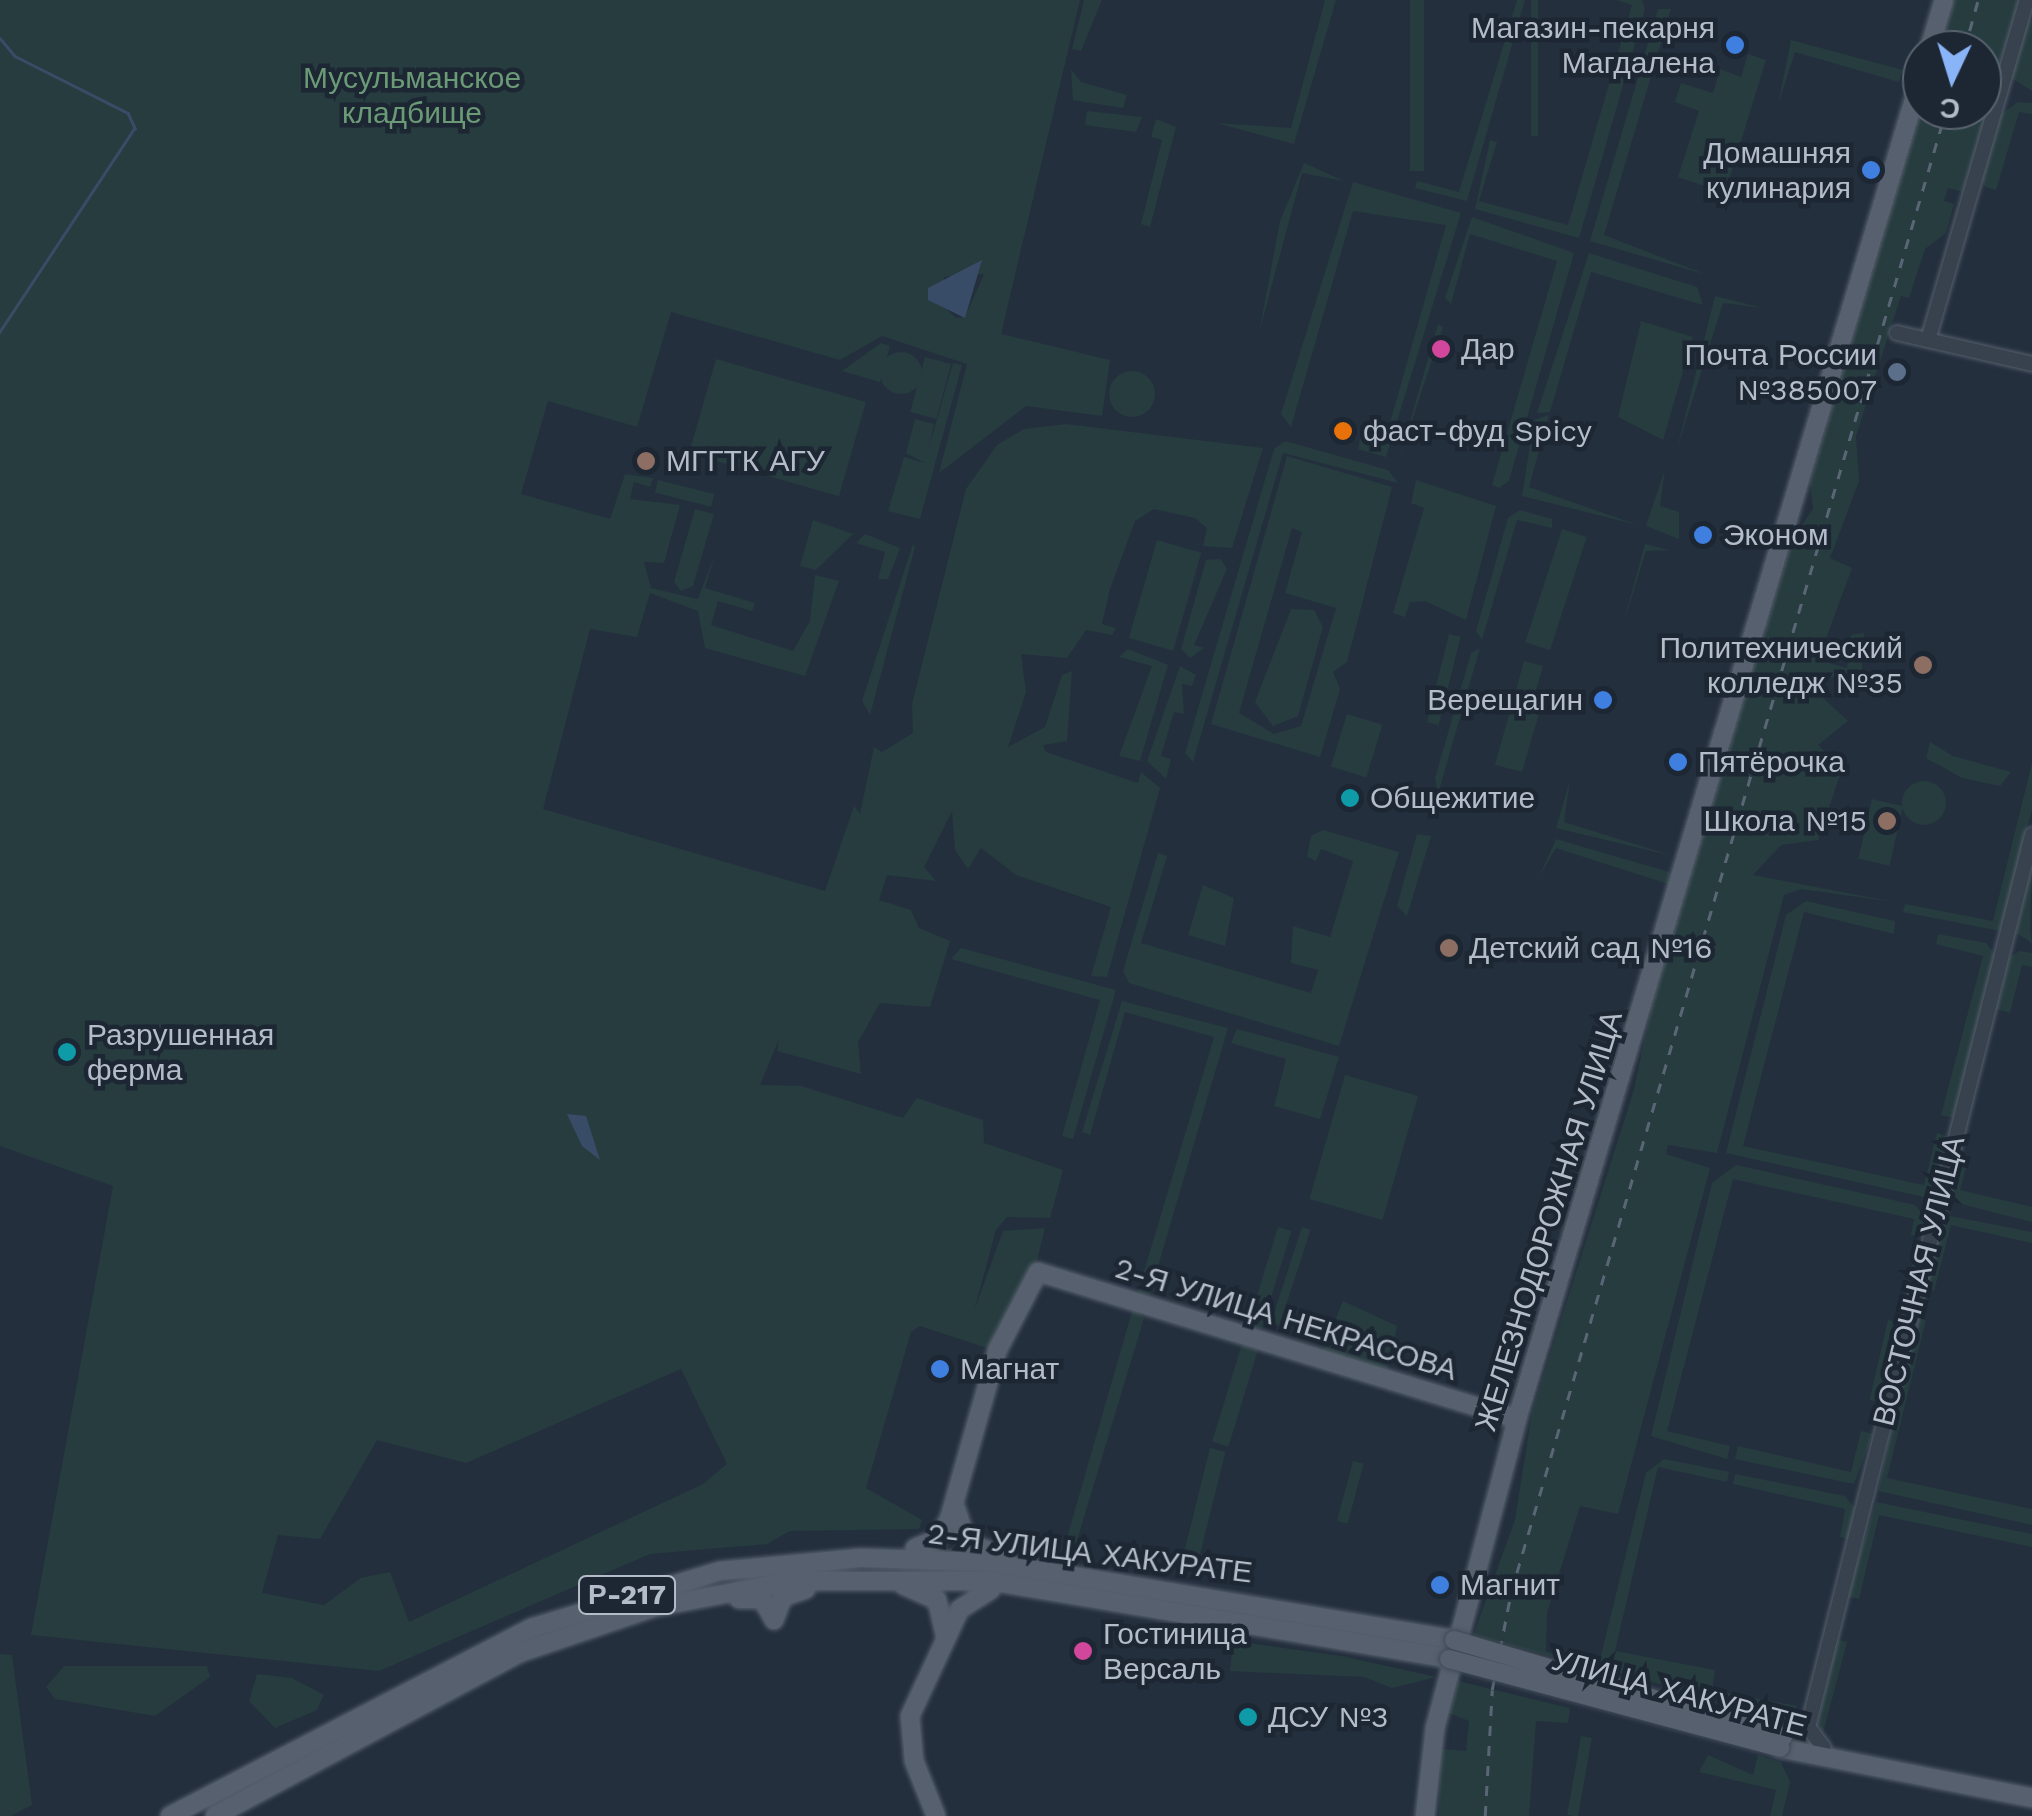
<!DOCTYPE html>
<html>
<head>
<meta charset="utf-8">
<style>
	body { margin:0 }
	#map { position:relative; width:2032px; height:1816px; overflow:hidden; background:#242f3e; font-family:"Work Sans",sans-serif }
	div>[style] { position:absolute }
	.green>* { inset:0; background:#263c3f; transform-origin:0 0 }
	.round { border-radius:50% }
	.water>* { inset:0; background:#394c67 }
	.stream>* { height:2.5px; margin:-1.25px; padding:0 1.25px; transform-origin:1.25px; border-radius:1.25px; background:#394c67 }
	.roads { filter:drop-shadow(0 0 2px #565f6c) drop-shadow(0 0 2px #565f6c) }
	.minor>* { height:14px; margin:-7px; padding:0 7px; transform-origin:7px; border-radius:7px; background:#38414e }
	.major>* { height:18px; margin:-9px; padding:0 9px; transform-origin:9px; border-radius:9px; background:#56606e }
	.rail>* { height:2.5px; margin-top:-1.25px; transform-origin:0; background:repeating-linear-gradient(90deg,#5a6575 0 10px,transparent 0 20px) }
	.bridges { filter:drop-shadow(0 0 2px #414a57) drop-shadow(0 0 2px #414a57) }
	.major-bridge>* { height:18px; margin:-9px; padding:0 9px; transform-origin:9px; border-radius:9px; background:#56606e }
	.dots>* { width:28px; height:28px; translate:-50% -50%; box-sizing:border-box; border:5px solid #1d2633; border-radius:50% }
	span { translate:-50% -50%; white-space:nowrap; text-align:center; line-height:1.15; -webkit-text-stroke:9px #1d2633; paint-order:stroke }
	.shield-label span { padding:2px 8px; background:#1d2633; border:2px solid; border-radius:8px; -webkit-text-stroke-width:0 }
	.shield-label { font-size:28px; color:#b4bcc9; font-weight:700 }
	.poi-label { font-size:30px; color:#b4bcc9 }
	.right { translate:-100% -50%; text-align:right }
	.left { translate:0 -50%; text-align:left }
	.park-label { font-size:30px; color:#6b9a76 }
	.street-label { font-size:30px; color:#b4bcc9 }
	.north { position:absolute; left:1902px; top:30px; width:100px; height:100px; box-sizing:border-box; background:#1d2633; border:2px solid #59626f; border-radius:50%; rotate:184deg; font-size:28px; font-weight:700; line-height:40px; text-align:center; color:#b4bcc9 }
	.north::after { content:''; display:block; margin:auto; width:35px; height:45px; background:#8ab4f8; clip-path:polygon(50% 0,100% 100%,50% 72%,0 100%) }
</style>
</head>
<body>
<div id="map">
	<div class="green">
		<i style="clip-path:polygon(evenodd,0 0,1080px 0,1001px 334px,1110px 360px,1102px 416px,1026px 406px,939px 473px,967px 364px,882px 336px,840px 360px,671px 312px,637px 427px,548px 401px,521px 494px,610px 519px,625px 474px,653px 478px,650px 487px,634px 482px,630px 499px,680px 505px,664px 563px,644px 562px,651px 588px,698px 599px,715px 554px,705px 588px,755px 603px,752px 611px,718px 601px,711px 625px,793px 651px,810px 621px,815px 575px,839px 581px,805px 676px,705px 648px,698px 611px,650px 593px,637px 637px,590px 629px,543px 809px,825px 891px,854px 806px,860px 814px,874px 747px,882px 752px,913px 733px,912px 704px,966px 489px,997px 445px,1024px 429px,1066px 424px,1263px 448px,1232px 548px,1203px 546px,1207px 528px,1195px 518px,1154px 509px,1135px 521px,1110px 589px,1102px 624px,1116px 628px,1112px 635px,1086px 630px,1067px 658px,1021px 654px,1026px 692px,1008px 747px,1045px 727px,1062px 675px,1072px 671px,1067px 741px,1043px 745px,1046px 752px,1138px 783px,1141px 772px,1160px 788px,1107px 977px,1091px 976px,1111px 907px,1016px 875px,981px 848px,968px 869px,955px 850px,952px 811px,924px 867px,936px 881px,887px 875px,879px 900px,911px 910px,919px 928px,950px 941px,930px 1007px,880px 1003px,858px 1042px,861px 1074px,777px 1051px,779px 1039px,760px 1085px,801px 1086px,903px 1118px,917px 1098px,983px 1120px,984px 1143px,1063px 1170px,1050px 1218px,1007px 1217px,996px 1230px,974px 1311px,1003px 1231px,1045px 1228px,1035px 1268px,990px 1349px,920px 1326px,911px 1332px,866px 1488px,922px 1520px,919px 1529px,790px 1531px,767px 1544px,650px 1554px,379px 1671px,31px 1635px,113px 1186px,0 1146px,0 0,984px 274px,965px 317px,956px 318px,943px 306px,944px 277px,984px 274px,0 0,681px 1369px,727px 1464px,703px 1484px,409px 1622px,390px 1572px,361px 1578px,324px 1605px,262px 1593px,278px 1535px,320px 1539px,377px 1440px,466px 1463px,681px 1369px)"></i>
		<i style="clip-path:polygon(1084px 0,1102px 0,1081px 51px,1072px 49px)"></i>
		<i style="clip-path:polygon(1325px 0,1336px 0,1294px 144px,1216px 123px,1291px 128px)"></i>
		<i style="left:1410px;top:0;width:14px;height:171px"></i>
		<i style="clip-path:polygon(1517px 0,1525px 0,1467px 201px,1415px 188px,1417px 181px,1459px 192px)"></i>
		<i style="left:1531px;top:0;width:7px;height:136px"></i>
		<i style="clip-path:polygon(1616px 0,1642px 0,1645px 9px,1579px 238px,1475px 209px,1490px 140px,1497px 142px,1479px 201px,1568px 225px,1632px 5px)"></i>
		<i style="clip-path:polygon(1954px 0,2021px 0,1963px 192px,1948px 188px,1944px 201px,1954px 204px,1946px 233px,1925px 249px,1909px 298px,1901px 296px,1856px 436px,1859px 481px,1830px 558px,1852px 568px,1818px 660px,1847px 668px,1851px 635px,1864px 633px,1861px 684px,1829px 676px,1822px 697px,1848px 721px,1818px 745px,1842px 769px,1818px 840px,1781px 845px,1753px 875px,1894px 902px,1801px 889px,1784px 895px,1717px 1153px,1668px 1145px,1666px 1154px,1710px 1168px,1618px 1514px,1580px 1506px,1547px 1613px,1546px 1651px,1581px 1664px,1473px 1636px,1515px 1520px,1532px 1412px,1634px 1089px,1653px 1000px,1793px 538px,1813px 509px,1810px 482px,1922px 106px,1982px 110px,1982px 50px,1939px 50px)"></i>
		<i style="clip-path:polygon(1658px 9px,1671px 9px,1604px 235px,1707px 275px,1590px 241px)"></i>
		<i style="clip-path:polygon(2025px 19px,2032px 21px,2032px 91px,2010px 77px)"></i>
		<i style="clip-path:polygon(1791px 40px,1903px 70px,1899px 82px,1795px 52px,1778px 105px)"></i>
		<i style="clip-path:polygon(1748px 54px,1766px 60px,1725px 193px,1678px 177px,1699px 111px,1675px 102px,1681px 83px,1713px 93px,1720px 69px,1741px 77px)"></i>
		<i style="clip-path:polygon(1071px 69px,1081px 82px,1127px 95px,1123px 108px,1073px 100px)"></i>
		<i style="clip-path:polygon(2018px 102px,2032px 103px,2032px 114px,2019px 112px,1996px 190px,1986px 187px,1980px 180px,2000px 115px)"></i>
		<i style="clip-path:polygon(1087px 111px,1142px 117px,1136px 132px,1085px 125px)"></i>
		<i style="clip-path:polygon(1156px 119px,1176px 127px,1150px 227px,1141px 224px,1162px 140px,1151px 137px)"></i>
		<i style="clip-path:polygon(1304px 163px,1344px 181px,1302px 173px,1259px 333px,1280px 221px)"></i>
		<i style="clip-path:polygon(1353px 182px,1461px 213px,1386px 457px,1358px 449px,1360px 439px,1384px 444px,1446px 225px,1353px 211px,1291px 427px,1281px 414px)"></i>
		<i style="clip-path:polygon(1472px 217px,1574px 253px,1509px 481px,1499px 488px,1492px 485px,1557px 261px,1470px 234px,1451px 304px,1445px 298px)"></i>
		<i style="clip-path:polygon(1589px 253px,1697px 287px,1703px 305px,1591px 272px,1550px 412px,1537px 413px)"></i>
		<i style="clip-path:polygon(1715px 296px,1763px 308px,1723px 303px,1677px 449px)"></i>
		<i style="clip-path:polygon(1641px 321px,1693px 337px,1663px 440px,1618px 417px)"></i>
		<i style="clip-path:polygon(1438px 324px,1443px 327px,1399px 460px)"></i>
		<i style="clip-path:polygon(881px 343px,890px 346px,880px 382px,842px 371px)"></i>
		<i class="round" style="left:880px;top:352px;width:42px;height:42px"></i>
		<i style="left:925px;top:357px;width:27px;height:57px;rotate:15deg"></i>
		<i style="left:716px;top:359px;width:156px;height:98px;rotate:16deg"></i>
		<i style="clip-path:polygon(953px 363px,962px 365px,920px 519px,888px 511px,904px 457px,925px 463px,906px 453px,915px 419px,934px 424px,929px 447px)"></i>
		<i class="round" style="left:1109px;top:371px;width:46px;height:46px"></i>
		<i style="clip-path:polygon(1549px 415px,1529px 487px,1638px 525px,1522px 496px,1534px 420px)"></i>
		<i style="clip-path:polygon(1285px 441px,1388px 470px,1398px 483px,1283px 453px,1193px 762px,1185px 753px,1274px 449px)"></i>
		<i style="clip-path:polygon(evenodd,1287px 456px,1392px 487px,1347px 662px,1333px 672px,1340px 689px,1320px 757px,1211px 724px,1287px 456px,1292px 528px,1302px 532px,1285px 593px,1336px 608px,1301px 726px,1274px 734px,1239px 713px,1292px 528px)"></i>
		<i style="clip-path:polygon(1665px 469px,1660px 506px,1679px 512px,1679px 539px,1646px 526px)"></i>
		<i style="left:658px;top:480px;width:58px;height:13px;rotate:14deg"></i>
		<i style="clip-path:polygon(1416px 480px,1496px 506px,1466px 620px,1425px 601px,1410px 602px,1405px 617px,1393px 613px,1424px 508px,1411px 503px)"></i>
		<i style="clip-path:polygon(695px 509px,714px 514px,693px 586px,681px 591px,674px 582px)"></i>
		<i style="clip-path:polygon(1520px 510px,1552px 519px,1552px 528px,1517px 520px,1482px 640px,1476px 631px,1508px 518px)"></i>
		<i style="clip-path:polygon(813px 520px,853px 534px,816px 570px,800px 566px)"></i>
		<i style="left:1562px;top:529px;width:26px;height:119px;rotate:18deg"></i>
		<i style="clip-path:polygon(865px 534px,900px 548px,888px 579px,878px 579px,885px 552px,856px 543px)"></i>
		<i style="left:1157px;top:540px;width:46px;height:102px;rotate:16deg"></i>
		<i style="clip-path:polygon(913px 544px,915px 547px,870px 715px,862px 701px)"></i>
		<i style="clip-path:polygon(1645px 544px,1669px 550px,1646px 551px,1622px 628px)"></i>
		<i style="clip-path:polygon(1221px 559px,1227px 569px,1194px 645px,1204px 648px,1190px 658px,1181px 649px,1206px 560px)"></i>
		<i style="clip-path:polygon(1291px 609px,1314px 610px,1323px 627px,1298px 716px,1273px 726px,1255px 702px)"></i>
		<i style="left:1449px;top:634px;width:12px;height:91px;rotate:14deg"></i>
		<i style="clip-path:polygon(1480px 648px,1438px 794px,1435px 778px,1471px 653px)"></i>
		<i style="clip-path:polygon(1128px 649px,1168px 665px,1140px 761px,1119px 756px,1152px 666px,1119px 657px)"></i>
		<i style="clip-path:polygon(1524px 661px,1543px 666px,1536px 690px,1545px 693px,1522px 772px,1495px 765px)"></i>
		<i style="clip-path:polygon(1180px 666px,1196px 675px,1192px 686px,1182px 684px,1184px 714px,1174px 712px,1161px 756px,1171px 759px,1166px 779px,1147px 761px)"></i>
		<i style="left:1347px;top:714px;width:37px;height:55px;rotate:17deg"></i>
		<i style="clip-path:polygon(1930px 742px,1953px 756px,2011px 772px,2000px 786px,1962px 778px,1926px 758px)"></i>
		<i style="clip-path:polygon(2032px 763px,2032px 810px,2000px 931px,1903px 912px,1905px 904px,1993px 921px)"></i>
		<i style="clip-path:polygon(1570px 780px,1564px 822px,1673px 856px,1556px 828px)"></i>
		<i class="round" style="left:1902px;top:781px;width:44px;height:44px"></i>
		<i style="left:1872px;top:799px;width:32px;height:61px;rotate:13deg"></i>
		<i style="clip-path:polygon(1323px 830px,1399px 852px,1339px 1046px,1129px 983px,1123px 971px,1158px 853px,1167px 856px,1141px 943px,1311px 993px,1318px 970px,1291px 963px,1293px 926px,1330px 937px,1353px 861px,1321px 849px,1316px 861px,1307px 857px,1311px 836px)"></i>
		<i style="clip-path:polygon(1417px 834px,1431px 836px,1407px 916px,1397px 906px)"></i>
		<i style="clip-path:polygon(1556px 839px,1669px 872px,1671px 885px,1556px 848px,1539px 877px)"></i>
		<i style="clip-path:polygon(2032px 864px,2030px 930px,2032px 943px,2016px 933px)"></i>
		<i style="clip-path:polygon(1203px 885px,1234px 898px,1225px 946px,1188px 935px)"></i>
		<i style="clip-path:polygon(1806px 901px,1895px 921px,1894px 934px,1804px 912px,1743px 1146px,1924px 1185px,1937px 1133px,1949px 1137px,1928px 1198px,1726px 1153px,1786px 915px)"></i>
		<i style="clip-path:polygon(1938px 934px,1986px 943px,1996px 955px,1954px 1118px,1941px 1115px,1983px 956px,1936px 944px)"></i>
		<i style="clip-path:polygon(961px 948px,1116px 990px,1073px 1139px,1062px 1136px,1100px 1000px,951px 959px)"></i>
		<i style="clip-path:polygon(2019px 951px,2032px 953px,2032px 967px,2022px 965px,2010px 1013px,1996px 1009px,2009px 958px)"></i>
		<i style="clip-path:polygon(1122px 1001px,1228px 1028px,1149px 1297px,1137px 1295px,1214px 1037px,1125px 1012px,1090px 1135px,1082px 1132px)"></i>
		<i style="clip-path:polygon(1237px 1029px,1339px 1057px,1320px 1119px,1274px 1106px,1286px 1059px,1231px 1043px)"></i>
		<i style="left:1345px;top:1075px;width:76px;height:129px;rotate:16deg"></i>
		<i style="clip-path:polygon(1958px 1152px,1966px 1168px,1960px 1190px,2032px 1207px,2032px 1222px,1949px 1201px)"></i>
		<i style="clip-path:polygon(1736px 1165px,1915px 1205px,1927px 1220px,1923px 1238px,1911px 1235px,1914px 1219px,1733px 1179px,1667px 1431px,1730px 1446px,1727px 1459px,1651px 1436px,1712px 1183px)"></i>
		<i style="clip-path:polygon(1945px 1215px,2032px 1232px,2032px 1243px,1951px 1225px,1934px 1291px,1923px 1289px)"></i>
		<i style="left:1278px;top:1227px;width:14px;height:103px;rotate:17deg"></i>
		<i style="left:1302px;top:1227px;width:9px;height:101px;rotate:18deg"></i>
		<i style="clip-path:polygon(1343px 1301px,1397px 1326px,1387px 1371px,1323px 1350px)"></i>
		<i style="clip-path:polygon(1133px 1308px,1144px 1318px,1076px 1544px,1064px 1548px)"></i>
		<i style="clip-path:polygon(1916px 1317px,1926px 1320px,1887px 1478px,2032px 1509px,2032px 1525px,1878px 1491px)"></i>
		<i style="left:1888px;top:1320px;width:13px;height:82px;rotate:13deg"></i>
		<i style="left:1242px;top:1344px;width:17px;height:102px;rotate:17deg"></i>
		<i style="clip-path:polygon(1861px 1431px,1873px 1434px,1854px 1484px,1735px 1459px,1738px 1446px,1851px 1472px)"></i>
		<i style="left:1210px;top:1448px;width:16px;height:117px;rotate:14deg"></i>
		<i style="clip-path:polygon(1664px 1459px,1729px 1472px,1727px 1482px,1658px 1467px,1615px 1651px,1715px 1670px,1712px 1690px,1797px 1706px,1793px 1721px,1598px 1667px,1646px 1473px)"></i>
		<i style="left:1353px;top:1461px;width:11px;height:62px;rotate:15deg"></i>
		<i style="clip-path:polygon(1735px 1474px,1845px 1496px,1855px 1508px,1849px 1539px,1840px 1537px,1845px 1509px,1733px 1484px)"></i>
		<i style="clip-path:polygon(1876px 1502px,2032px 1534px,2032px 1547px,1879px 1515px,1859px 1599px,1847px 1596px)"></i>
		<i style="clip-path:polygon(1837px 1640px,1847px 1642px,1823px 1733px,1818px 1723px)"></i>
		<i style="clip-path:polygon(1233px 1641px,1342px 1656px,1436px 1677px,1392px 1688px,1364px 1677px,1230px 1671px)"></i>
		<i style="clip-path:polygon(0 1654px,12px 1655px,32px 1805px,11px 1816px,0 1816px)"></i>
		<i style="clip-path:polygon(64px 1666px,207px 1666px,210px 1677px,155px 1716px,55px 1699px,46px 1687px)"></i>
		<i style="clip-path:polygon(257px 1674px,292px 1678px,324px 1695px,317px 1710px,275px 1728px,249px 1701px)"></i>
		<i style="clip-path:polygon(1458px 1681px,1570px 1708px,1568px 1723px,1536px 1721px,1529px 1816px,1439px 1816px,1440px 1749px,1466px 1751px,1469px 1721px,1449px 1713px)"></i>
		<i style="left:1581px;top:1736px;width:11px;height:80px;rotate:10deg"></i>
		<i style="clip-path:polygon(1708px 1755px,1753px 1775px,1758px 1755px,1781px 1762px,1790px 1782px,1782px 1816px,1770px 1816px,1776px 1790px,1699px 1772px)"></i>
	</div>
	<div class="water">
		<i style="clip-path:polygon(982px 260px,965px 318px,928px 300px,928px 288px)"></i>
		<i style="clip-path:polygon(567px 1114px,586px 1116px,600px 1160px,582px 1146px)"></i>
	</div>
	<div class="stream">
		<i style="left:0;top:38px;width:23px;rotate:50deg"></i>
		<i style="left:15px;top:56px;width:127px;rotate:26.8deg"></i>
		<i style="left:128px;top:113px;width:17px;rotate:65deg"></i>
		<i style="left:135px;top:128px;width:245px;rotate:123.5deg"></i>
	</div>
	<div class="roads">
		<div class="minor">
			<i style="left:1897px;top:333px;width:139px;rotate:12.9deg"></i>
			<i style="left:1928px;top:340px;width:354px;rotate:-73.8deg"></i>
			<i style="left:1808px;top:1727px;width:920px;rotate:-75.9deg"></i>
			<i style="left:1808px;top:1727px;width:26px;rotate:53deg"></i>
		</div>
		<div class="major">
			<i style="left:1929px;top:50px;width:52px;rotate:-73.3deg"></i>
			<i style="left:956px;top:1509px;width:35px;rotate:72deg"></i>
			<i style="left:967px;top:1542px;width:32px;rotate:22deg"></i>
			<i style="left:915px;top:1548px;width:24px;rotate:-22deg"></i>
			<i style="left:937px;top:1539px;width:22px;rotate:-58deg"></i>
			<i style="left:949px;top:1520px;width:176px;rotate:-74.1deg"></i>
			<i style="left:997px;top:1351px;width:89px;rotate:-62.6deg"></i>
			<i style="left:1038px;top:1272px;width:501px;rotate:17.06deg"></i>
			<i style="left:903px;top:1585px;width:37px;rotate:24deg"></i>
			<i style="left:937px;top:1600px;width:39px;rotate:77deg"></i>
			<i style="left:739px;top:1599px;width:23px"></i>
			<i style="left:762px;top:1599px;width:24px;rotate:60deg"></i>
			<i style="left:774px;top:1620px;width:25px;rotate:-69deg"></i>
			<i style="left:783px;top:1597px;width:24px;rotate:-19deg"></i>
			<i style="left:1780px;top:1748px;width:257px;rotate:11.2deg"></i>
			<i style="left:170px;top:1816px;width:407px;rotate:-27.5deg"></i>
			<i style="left:531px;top:1628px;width:197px;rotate:-16.8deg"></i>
			<i style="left:720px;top:1571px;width:141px;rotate:-5.3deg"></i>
			<i style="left:860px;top:1558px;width:130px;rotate:1.8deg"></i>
			<i style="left:990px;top:1562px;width:471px;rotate:9.5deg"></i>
			<i style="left:215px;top:1816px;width:345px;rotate:-28.2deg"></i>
			<i style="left:519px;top:1653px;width:144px;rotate:-18.7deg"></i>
			<i style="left:655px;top:1607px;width:139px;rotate:-10.7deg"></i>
			<i style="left:792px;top:1581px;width:198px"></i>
			<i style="left:990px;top:1581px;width:466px;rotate:9.6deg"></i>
			<i style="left:936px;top:1816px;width:59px;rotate:-111.8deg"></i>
			<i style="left:914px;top:1761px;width:45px;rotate:-95.1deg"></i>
			<i style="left:910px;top:1716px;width:118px;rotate:-65deg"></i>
			<i style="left:960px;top:1609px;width:36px;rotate:-32deg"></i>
			<i style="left:1425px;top:1816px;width:89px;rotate:-83.5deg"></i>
			<i style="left:1435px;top:1728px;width:320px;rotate:-75.1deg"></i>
			<i style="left:1517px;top:1419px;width:1406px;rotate:-73.25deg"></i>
		</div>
	</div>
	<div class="rail">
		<i style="left:1964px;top:50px;width:52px;rotate:-74.4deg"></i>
		<i style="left:1485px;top:1816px;width:126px;rotate:-86.8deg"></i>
		<i style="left:1492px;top:1690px;width:100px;rotate:-79deg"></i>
		<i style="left:1511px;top:1592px;width:1545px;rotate:-73.64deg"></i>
	</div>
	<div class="bridges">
		<div class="major-bridge">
			<i style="left:1454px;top:1640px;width:343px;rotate:16.4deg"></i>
			<i style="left:1449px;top:1659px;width:343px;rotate:15deg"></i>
		</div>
	</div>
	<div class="dots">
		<i style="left:1735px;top:45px;background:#3f7fe0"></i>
		<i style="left:1871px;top:170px;background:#3f7fe0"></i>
		<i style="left:1441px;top:349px;background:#d1479c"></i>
		<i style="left:1897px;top:372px;background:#5c6f8a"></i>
		<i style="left:1343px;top:431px;background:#e8710a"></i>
		<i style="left:646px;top:461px;background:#8d6e63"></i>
		<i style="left:1703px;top:535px;background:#3f7fe0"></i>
		<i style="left:1923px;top:665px;background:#8d6e63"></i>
		<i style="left:1603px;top:700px;background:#3f7fe0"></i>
		<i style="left:1678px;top:762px;background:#3f7fe0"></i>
		<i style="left:1350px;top:798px;background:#0f9aa8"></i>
		<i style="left:1887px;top:821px;background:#8d6e63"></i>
		<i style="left:1449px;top:948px;background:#8d6e63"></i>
		<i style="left:67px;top:1052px;background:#0f9aa8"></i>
		<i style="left:940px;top:1369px;background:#3f7fe0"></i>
		<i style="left:1440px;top:1585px;background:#3f7fe0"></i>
		<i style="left:1083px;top:1651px;background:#d1479c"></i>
		<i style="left:1248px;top:1717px;background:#0f9aa8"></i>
	</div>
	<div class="shield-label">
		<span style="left:627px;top:1595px">Р-217</span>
	</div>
	<div class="poi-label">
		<span class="right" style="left:1715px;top:45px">Магазин-пекарня<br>Магдалена</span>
		<span class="right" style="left:1851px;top:170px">Домашняя<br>кулинария</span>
		<span class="left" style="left:1461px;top:349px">Дар</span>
		<span class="right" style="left:1877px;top:372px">Почта России<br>№385007</span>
		<span class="left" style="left:1363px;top:431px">фаст-фуд Spicy</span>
		<span class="left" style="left:666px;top:461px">МГГТК АГУ</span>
		<span class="left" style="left:1723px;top:535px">Эконом</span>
		<span class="right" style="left:1903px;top:665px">Политехнический<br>колледж №35</span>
		<span class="right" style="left:1583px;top:700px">Верещагин</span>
		<span class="left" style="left:1698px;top:762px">Пятёрочка</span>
		<span class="left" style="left:1370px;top:798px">Общежитие</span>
		<span class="right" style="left:1867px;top:821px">Школа №15</span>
		<span class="left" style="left:1469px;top:948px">Детский сад №16</span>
		<span class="left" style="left:87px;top:1052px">Разрушенная<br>ферма</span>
		<span class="left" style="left:960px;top:1369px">Магнат</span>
		<span class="left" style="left:1460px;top:1585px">Магнит</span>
		<span class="left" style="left:1103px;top:1651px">Гостиница<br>Версаль</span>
		<span class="left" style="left:1268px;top:1717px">ДСУ №3</span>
	</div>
	<div class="park-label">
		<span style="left:412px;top:95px">Мусульманское<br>кладбище</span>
	</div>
	<div class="street-label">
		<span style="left:1549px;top:1221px;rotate:-73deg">ЖЕЛЕЗНОДОРОЖНАЯ УЛИЦА</span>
		<span style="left:1919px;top:1281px;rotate:-76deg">ВОСТОЧНАЯ УЛИЦА</span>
		<span style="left:1286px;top:1319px;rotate:17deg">2-Я УЛИЦА НЕКРАСОВА</span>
		<span style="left:1090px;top:1553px;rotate:7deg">2-Я УЛИЦА ХАКУРАТЕ</span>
		<span style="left:1679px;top:1693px;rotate:15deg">УЛИЦА ХАКУРАТЕ</span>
	</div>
	<div class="north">С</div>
</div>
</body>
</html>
